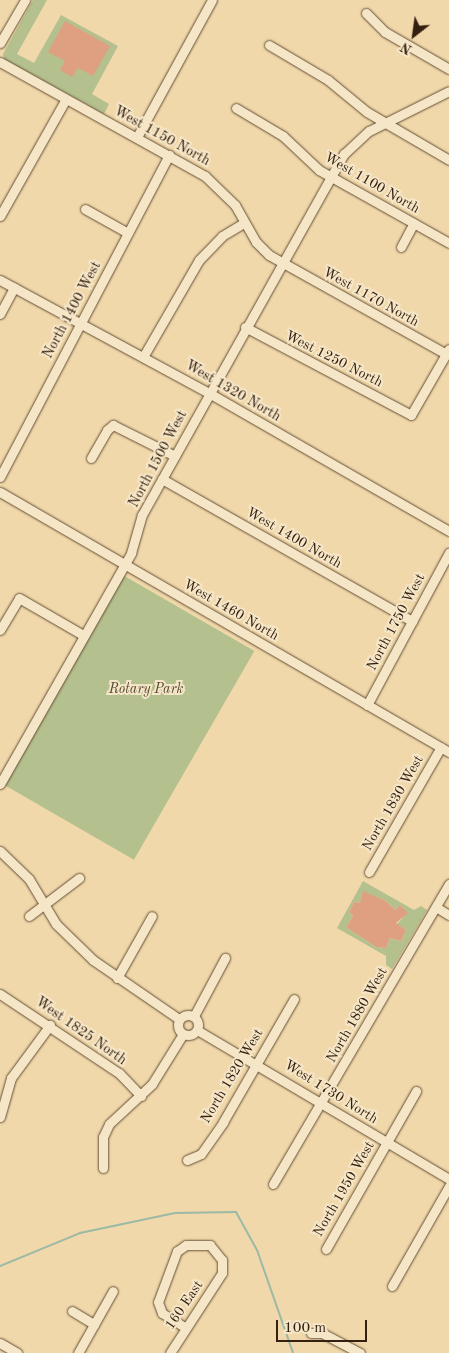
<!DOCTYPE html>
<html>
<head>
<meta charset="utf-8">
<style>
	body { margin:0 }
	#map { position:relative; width:449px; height:1353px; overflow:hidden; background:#f1d8aa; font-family:"Old Standard TT",serif }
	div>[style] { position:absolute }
	.green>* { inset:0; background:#b4c08d; transform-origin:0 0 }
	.stream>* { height:2px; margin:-1px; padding:0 1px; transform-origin:1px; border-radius:1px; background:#9bbaa6 }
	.building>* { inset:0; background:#dfa081 }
	.roads { filter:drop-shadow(0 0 1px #634e36) drop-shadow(0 0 1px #634e36) }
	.minor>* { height:9px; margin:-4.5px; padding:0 4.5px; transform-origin:4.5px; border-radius:4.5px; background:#f6e6c8 }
	.minor>.ring { margin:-4.5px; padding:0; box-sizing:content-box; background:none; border:9px solid #f6e6c8; border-radius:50% }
	span { translate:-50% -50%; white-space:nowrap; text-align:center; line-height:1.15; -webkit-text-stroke:4px #f6e6c8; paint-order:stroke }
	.street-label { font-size:14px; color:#342010 }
	.park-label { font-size:14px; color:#54482f; font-style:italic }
	.north { position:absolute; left:389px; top:10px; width:50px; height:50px; -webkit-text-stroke:4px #f6e6c8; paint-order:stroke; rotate:210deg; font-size:14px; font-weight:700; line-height:20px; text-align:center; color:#342010 }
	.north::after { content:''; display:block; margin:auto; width:18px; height:22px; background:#342010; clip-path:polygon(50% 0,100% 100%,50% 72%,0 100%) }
	.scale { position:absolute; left:276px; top:1320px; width:91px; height:22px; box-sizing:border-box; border:2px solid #342010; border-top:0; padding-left:6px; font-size:15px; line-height:18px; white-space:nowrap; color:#342010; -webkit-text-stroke:4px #f6e6c8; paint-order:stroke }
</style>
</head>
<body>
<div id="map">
	<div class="green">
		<i style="clip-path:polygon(33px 0,47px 0,17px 54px,34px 63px,61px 15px,118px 46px,92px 94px,109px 104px,104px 114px,4px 59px,3px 54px)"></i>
		<i style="left:121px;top:574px;width:154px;height:241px;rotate:30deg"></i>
		<i style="clip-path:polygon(evenodd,363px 881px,414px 910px,421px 906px,427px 910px,392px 969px,386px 965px,386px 956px,337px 928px,363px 881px,363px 892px,386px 901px,395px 910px,400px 905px,407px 913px,397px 924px,406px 930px,401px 941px,390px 938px,386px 948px,376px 947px,346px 927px,353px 916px,349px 912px,354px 902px,360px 903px,363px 892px)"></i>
	</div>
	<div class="stream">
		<i style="left:0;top:1266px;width:87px;rotate:-22.4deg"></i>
		<i style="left:80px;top:1233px;width:97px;rotate:-11.9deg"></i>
		<i style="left:175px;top:1213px;width:61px;rotate:-0.9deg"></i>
		<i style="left:236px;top:1212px;width:43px;rotate:61.1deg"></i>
		<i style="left:257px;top:1250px;width:109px;rotate:70.7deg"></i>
	</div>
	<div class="building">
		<i style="clip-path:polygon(65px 21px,110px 46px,93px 76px,78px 68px,72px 77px,60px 70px,65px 61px,48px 52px)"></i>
		<i style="clip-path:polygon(363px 891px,386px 901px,395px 910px,400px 905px,408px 913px,396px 923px,406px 930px,401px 941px,390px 938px,386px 948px,376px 947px,346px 927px,353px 916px,349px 912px,354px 902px,360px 903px)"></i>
	</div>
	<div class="roads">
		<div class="minor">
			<i style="left:366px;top:13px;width:27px;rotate:45deg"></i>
			<i style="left:385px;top:32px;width:74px;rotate:30deg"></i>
			<i style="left:0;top:43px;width:50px;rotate:-59.8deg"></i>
			<i style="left:269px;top:45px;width:69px;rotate:30.7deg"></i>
			<i style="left:328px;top:80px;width:50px;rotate:39.4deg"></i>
			<i style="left:367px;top:112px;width:95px;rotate:30.3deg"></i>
			<i style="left:0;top:62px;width:235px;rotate:29.1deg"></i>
			<i style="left:205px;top:176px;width:42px;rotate:44deg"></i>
			<i style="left:235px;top:205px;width:43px;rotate:60.4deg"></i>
			<i style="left:256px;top:242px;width:18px;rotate:45deg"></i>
			<i style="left:269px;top:255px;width:203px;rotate:29.2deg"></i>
			<i style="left:236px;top:108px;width:55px;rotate:30.8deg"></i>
			<i style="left:283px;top:136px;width:50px;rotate:43.4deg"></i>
			<i style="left:319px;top:170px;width:149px;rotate:29.3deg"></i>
			<i style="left:137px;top:137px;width:156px;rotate:-61.3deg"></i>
			<i style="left:85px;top:209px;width:49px;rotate:29.2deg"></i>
			<i style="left:0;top:216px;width:134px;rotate:-60.6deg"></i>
			<i style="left:401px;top:247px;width:27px;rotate:-62deg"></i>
			<i style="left:0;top:280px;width:238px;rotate:28.4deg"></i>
			<i style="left:209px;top:393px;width:277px;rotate:29.9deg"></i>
			<i style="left:0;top:314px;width:30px;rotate:-62deg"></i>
			<i style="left:245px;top:327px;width:188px;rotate:27.9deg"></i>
			<i style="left:411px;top:415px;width:76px;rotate:-60.1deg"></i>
			<i style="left:143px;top:357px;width:112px;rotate:-60deg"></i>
			<i style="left:199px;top:260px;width:33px;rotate:-46deg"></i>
			<i style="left:222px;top:236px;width:26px;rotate:-31deg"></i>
			<i style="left:91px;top:458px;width:32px;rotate:-60deg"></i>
			<i style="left:107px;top:430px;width:8px;rotate:-40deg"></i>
			<i style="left:113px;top:425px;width:69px;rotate:26.6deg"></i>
			<i style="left:0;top:477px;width:364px;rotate:-62.3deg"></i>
			<i style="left:162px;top:479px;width:288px;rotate:29.6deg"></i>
			<i style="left:0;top:492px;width:519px;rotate:30.07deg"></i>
			<i style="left:0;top:630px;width:37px;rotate:-59deg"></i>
			<i style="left:19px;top:598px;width:74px;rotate:30deg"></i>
			<i style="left:367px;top:705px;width:173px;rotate:-61.7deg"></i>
			<i style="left:0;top:784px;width:266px;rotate:-60.4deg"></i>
			<i style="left:131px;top:553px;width:40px;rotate:-74deg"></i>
			<i style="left:142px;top:515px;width:414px;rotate:-60.8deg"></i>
			<i style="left:344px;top:154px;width:34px;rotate:-43deg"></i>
			<i style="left:369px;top:131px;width:89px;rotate:-26.6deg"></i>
			<i style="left:0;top:851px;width:40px;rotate:44deg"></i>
			<i style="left:29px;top:879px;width:52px;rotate:59deg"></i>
			<i style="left:56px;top:924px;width:52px;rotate:44.2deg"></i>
			<i style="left:93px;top:960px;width:104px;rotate:34.5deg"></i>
			<i style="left:369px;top:872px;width:144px;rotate:-60.1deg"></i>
			<i style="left:436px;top:907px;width:15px;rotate:32deg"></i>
			<i style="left:29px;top:916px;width:63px;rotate:-37.2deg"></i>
			<i style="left:117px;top:978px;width:71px;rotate:-60.6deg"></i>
			<i style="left:0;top:994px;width:143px;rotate:33.6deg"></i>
			<i style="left:119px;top:1073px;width:32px;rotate:46deg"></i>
			<i class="ring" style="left:178px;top:1015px;width:11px;height:11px"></i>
			<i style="left:194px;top:1016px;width:66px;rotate:-61.9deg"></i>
			<i style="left:197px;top:1030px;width:293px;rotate:30.6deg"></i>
			<i style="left:0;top:1117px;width:41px;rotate:-74.2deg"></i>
			<i style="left:11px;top:1078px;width:66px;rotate:-53.7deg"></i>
			<i style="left:187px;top:1160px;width:15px;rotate:-23deg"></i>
			<i style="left:201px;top:1154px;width:39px;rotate:-55deg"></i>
			<i style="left:223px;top:1122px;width:142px;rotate:-60deg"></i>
			<i style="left:103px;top:1168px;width:31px;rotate:-90deg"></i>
			<i style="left:103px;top:1137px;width:14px;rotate:-65deg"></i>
			<i style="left:109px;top:1124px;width:59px;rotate:-42.9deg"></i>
			<i style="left:152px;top:1084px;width:59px;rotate:-58.2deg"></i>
			<i style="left:273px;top:1184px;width:348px;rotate:-59.6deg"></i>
			<i style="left:326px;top:1249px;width:182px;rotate:-60.3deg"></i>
			<i style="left:392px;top:1286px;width:115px;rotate:-60.3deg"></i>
			<i style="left:72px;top:1311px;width:26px;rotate:31deg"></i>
			<i style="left:311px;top:1333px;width:11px"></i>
			<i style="left:322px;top:1333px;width:43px;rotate:27.8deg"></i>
			<i style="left:0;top:1343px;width:20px;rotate:30deg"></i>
			<i style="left:78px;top:1353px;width:71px;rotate:-60.6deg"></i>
			<i style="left:170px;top:1353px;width:95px;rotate:-57deg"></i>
			<i style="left:222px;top:1273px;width:13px;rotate:-90deg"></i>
			<i style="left:222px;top:1260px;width:19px;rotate:-129deg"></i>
			<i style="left:210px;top:1245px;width:24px;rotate:180deg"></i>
			<i style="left:186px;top:1245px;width:11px;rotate:146deg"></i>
			<i style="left:177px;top:1251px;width:54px;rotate:110.4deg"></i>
			<i style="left:158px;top:1302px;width:12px;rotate:70deg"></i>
			<i style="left:162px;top:1313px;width:26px;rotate:32deg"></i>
		</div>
	</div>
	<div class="street-label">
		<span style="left:162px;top:136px;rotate:29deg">West 1150 North</span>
		<span style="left:372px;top:183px;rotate:30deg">West 1100 North</span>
		<span style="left:371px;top:297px;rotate:29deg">West 1170 North</span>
		<span style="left:72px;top:310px;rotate:-62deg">North 1400 West</span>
		<span style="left:334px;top:359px;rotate:27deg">West 1250 North</span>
		<span style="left:233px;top:391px;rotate:30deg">West 1320 North</span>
		<span style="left:158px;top:459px;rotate:-62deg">North 1500 West</span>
		<span style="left:294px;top:538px;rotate:30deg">West 1400 North</span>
		<span style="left:231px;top:610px;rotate:30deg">West 1460 North</span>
		<span style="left:396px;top:622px;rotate:-62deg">North 1750 West</span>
		<span style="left:393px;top:803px;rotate:-60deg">North 1830 West</span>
		<span style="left:357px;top:1015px;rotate:-60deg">North 1880 West</span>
		<span style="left:81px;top:1031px;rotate:35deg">West 1825 North</span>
		<span style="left:232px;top:1076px;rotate:-59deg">North 1820 West</span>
		<span style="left:331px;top:1092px;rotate:32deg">West 1730 North</span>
		<span style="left:344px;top:1189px;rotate:-60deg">North 1950 West</span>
		<span style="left:184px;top:1305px;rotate:-56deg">160 East</span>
	</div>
	<div class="park-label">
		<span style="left:146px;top:689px">Rotary Park</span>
	</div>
	<div class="north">N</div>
	<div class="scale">100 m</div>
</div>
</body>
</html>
